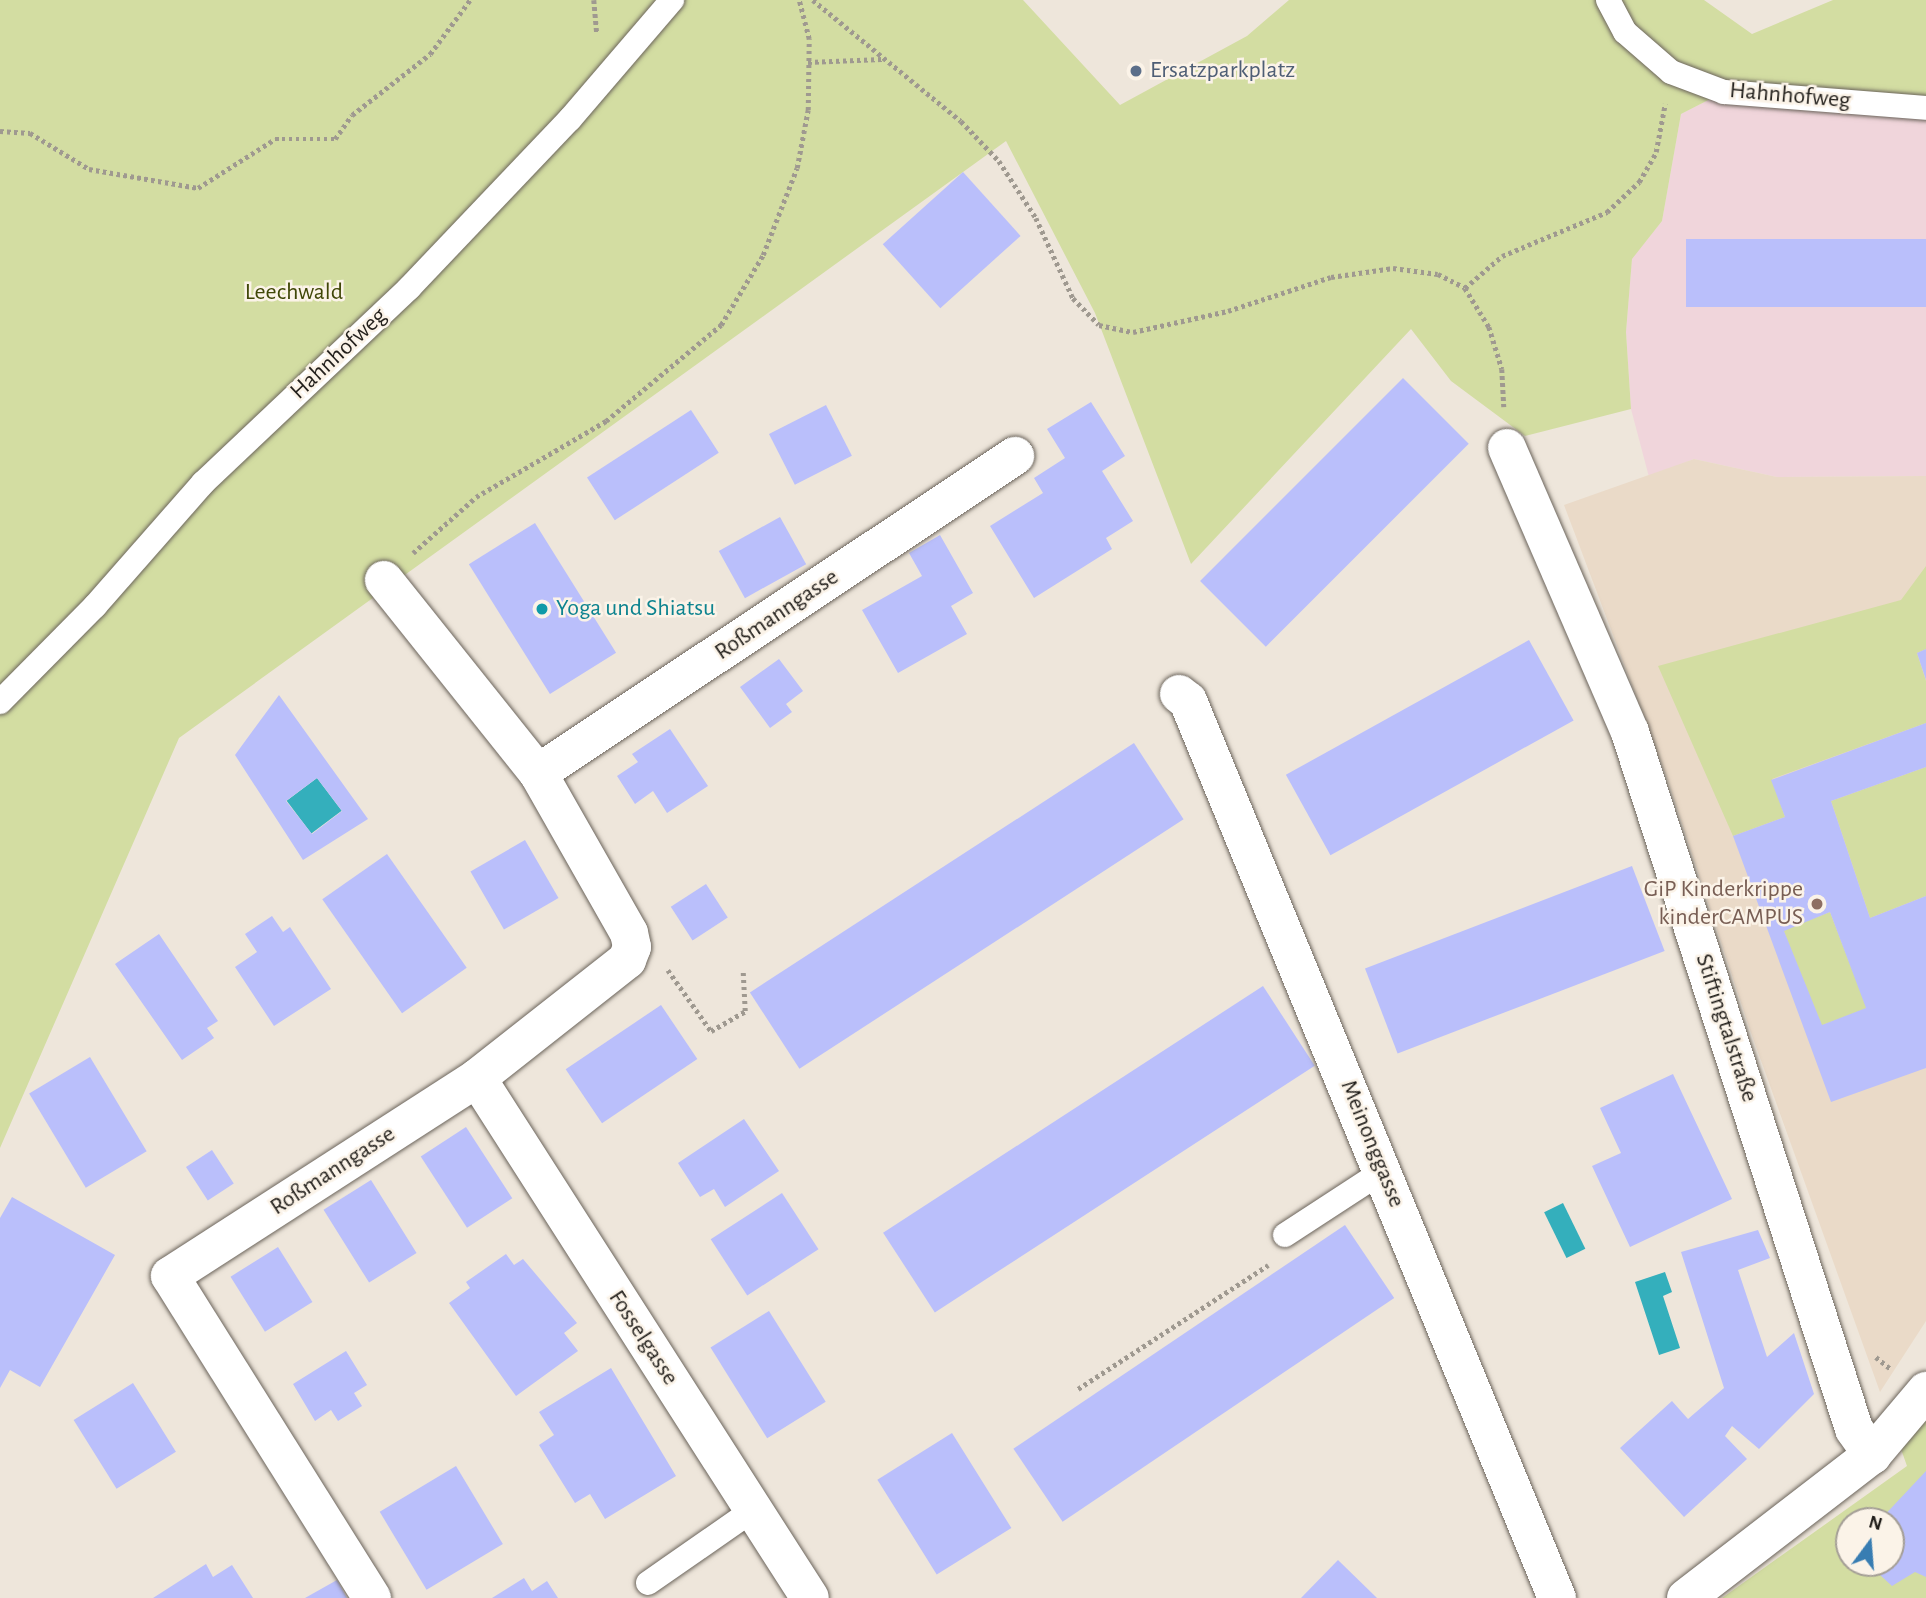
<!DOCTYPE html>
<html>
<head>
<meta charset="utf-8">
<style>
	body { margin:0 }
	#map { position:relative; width:1926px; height:1598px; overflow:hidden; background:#eee6db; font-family:"Alegreya Sans",sans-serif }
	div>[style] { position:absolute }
	.commercial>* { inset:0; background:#f0d5db }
	.education>* { inset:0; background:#eadac8 }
	.green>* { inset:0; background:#d3dda2; transform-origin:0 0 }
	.water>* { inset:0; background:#34afbc; transform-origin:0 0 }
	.building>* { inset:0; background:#babffb; transform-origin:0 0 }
	.path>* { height:4.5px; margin-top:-2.25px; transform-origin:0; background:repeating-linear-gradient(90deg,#9f9990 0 3.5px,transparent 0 7px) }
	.roads { filter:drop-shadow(0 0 2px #6b645b) drop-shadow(0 0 2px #6b645b) }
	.lane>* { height:24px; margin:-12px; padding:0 12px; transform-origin:12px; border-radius:12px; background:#fff }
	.street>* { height:38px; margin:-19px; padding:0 19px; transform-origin:19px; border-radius:19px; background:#fff }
	.secondary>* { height:38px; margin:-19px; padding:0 19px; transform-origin:19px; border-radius:19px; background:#fff }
	.dots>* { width:19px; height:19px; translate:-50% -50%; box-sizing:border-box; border:4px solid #fbf3e8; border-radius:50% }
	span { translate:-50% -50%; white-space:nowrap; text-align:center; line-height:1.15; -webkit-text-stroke:5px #fbf3e8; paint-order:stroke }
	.service-label { font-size:24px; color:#4e5e75 }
	.left { translate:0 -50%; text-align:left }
	.street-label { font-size:24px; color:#221f1b }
	.park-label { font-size:24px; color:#404707 }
	.culture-label { font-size:24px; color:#0d838f }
	.education-label { font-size:24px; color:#785e54 }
	.right { translate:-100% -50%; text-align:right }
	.north { position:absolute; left:1835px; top:1507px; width:70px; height:70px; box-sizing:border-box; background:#fbf3e8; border:2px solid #a49e96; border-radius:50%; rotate:16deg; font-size:19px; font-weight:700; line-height:28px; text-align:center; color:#221f1b }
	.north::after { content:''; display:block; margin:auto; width:24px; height:32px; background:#387db2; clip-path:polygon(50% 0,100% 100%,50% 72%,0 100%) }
</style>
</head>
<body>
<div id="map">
	<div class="commercial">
		<i style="clip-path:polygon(1724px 92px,1926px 109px,1926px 476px,1777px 477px,1694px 459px,1649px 477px,1631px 409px,1626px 332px,1632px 258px,1662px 221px,1681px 114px)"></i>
	</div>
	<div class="education">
		<i style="clip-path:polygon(1694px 459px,1777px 477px,1926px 476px,1926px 1321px,1880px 1392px,1750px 1030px,1667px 778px,1564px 505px)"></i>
	</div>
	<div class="green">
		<i style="clip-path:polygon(0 0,1023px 0,1120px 105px,1247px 36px,1289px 0,1704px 0,1752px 34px,1833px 0,1926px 0,1926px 108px,1724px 92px,1681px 114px,1662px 221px,1632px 259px,1626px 332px,1631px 409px,1525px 436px,1451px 381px,1411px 329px,1191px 564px,1095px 313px,1006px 141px,179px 738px,0 1148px)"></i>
		<i style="clip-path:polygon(1926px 566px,1926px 649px,1917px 653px,1926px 681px,1926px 723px,1772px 779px,1785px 817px,1733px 836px,1658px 666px,1901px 600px)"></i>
		<i style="clip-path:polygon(1926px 767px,1926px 896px,1870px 918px,1831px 801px)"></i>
		<i style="left:1830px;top:912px;width:103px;height:50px;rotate:69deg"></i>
		<i style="clip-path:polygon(evenodd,1926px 1385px,1926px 1598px,1722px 1598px,1907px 1466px,1892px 1424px,1926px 1385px,1849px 1521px,1891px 1521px,1891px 1563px,1849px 1563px,1849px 1521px)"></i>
	</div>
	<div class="water">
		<i style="left:317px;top:778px;width:41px;height:38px;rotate:53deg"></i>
		<i style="left:1563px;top:1203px;width:51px;height:21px;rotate:64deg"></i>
		<i style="clip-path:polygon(1665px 1272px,1672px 1292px,1663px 1296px,1680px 1348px,1659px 1355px,1635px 1282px)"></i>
	</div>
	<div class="building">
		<i style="left:963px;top:172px;width:86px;height:108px;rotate:48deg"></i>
		<i style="left:1926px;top:239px;width:68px;height:240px;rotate:90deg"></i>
		<i style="left:1403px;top:378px;width:93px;height:287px;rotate:45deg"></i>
		<i style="clip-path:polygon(1091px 402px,1125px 456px,1102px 471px,1133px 521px,1106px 538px,1112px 549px,1034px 598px,990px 526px,1043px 493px,1034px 478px,1065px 458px,1047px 429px)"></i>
		<i style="left:826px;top:405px;width:57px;height:64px;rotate:63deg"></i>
		<i style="left:691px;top:410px;width:51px;height:124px;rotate:57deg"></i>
		<i style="left:780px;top:517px;width:54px;height:70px;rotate:61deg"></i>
		<i style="left:535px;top:523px;width:153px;height:78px;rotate:58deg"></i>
		<i style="clip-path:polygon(940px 535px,973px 593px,951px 606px,967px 634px,898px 673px,862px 610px,922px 576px,909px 553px)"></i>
		<i style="left:1529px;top:640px;width:92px;height:278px;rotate:61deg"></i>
		<i style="clip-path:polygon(1926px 649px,1926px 680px,1917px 653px)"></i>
		<i style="clip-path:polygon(779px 659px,803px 691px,786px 704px,792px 712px,770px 728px,740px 687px)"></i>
		<i style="clip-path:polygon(evenodd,279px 695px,368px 819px,303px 860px,235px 755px,279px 695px,317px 778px,342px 811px,312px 834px,286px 801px,317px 778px)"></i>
		<i style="clip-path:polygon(evenodd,1926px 723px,1926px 767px,1831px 801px,1870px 918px,1926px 896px,1926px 1068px,1831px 1102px,1733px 836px,1785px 817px,1771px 780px,1926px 723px,1830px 912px,1866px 1008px,1822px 1025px,1784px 931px,1830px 912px)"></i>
		<i style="clip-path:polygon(670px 729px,708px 786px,667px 813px,653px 791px,635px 804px,617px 776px,638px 762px,632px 754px)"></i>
		<i style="left:1134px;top:743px;width:91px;height:458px;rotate:57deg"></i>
		<i style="left:525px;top:840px;width:67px;height:63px;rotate:60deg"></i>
		<i style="left:387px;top:854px;width:139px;height:79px;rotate:55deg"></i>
		<i style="left:1632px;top:866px;width:91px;height:286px;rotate:69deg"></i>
		<i style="left:706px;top:884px;width:40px;height:42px;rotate:57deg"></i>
		<i style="clip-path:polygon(272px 916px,283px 932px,290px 927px,331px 989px,274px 1026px,235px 967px,257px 952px,245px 934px)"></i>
		<i style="clip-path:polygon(159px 934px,218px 1021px,207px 1028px,214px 1038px,182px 1060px,115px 964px)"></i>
		<i style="left:1263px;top:986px;width:95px;height:453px;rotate:57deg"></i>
		<i style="left:661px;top:1005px;width:65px;height:115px;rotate:56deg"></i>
		<i style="left:90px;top:1057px;width:110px;height:71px;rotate:59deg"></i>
		<i style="clip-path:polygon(1673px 1074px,1732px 1199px,1630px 1247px,1592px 1166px,1621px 1153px,1600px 1108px)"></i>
		<i style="clip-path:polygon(744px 1119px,779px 1171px,725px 1207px,714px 1189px,700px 1197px,678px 1163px)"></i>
		<i style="left:466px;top:1127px;width:85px;height:54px;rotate:57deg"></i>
		<i style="left:212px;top:1150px;width:40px;height:31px;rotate:57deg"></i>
		<i style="left:371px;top:1180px;width:86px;height:56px;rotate:58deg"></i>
		<i style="left:782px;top:1193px;width:67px;height:85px;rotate:57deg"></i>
		<i style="clip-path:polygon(12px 1197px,115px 1255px,40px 1387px,10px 1370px,0 1388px,0 1218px)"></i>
		<i style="left:1345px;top:1225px;width:88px;height:400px;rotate:56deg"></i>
		<i style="clip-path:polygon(1758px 1230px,1770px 1258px,1738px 1270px,1767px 1357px,1794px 1333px,1814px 1394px,1759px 1449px,1732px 1426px,1725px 1436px,1747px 1459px,1684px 1517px,1620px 1448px,1672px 1401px,1688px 1419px,1724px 1388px,1681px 1252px)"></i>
		<i style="left:278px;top:1247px;width:65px;height:56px;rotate:58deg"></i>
		<i style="clip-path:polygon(506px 1254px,514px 1265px,523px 1259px,577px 1323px,564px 1333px,578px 1351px,516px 1396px,449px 1303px,470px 1288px,466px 1282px)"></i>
		<i style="left:769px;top:1311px;width:107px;height:69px;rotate:58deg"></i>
		<i style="clip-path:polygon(346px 1351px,367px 1385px,354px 1393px,362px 1406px,338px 1421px,331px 1410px,315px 1421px,293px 1384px)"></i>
		<i style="clip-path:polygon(611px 1368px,676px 1476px,605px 1519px,590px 1494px,575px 1503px,539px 1445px,554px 1435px,539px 1412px)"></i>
		<i style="left:133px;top:1383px;width:81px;height:70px;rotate:58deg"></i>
		<i style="left:952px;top:1433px;width:112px;height:88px;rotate:58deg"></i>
		<i style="left:456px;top:1466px;width:91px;height:89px;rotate:59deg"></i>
		<i style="clip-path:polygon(1926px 1471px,1926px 1577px,1915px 1572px,1892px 1586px,1867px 1563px,1891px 1563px,1891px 1521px,1879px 1521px)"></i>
		<i style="clip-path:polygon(1338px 1560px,1377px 1598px,1301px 1598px)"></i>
		<i style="clip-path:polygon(206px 1564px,213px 1577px,232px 1565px,253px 1598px,153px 1598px)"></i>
		<i style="clip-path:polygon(524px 1578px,532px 1591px,547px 1581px,558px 1598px,492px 1598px)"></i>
		<i style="clip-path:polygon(337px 1580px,347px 1598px,305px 1598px)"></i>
	</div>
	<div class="path">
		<i style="left:594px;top:0;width:34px;rotate:85deg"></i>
		<i style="left:813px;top:0;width:191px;rotate:39.3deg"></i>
		<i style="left:961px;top:121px;width:55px;rotate:46.5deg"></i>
		<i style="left:999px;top:161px;width:68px;rotate:57deg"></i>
		<i style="left:1036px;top:218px;width:88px;rotate:65.2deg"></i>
		<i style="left:1073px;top:298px;width:37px;rotate:46deg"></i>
		<i style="left:1099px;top:325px;width:35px;rotate:12deg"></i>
		<i style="left:1133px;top:332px;width:97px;rotate:-12.5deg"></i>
		<i style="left:1228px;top:311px;width:108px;rotate:-18.3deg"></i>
		<i style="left:1331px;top:277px;width:63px;rotate:-8.3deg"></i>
		<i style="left:1393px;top:268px;width:45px;rotate:7.6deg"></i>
		<i style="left:1438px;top:274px;width:30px;rotate:27deg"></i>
		<i style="left:1465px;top:288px;width:46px;rotate:58.4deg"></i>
		<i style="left:1489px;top:327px;width:44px;rotate:72.8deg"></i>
		<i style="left:1502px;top:369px;width:38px;rotate:87deg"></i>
		<i style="left:808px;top:62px;width:74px;rotate:-2.3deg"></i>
		<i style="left:0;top:131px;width:30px;rotate:4deg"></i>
		<i style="left:30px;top:133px;width:69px;rotate:31.4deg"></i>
		<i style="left:89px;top:169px;width:111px;rotate:9.9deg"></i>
		<i style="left:198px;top:188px;width:91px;rotate:-32.5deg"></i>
		<i style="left:275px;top:139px;width:60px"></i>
		<i style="left:335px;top:139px;width:29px;rotate:-55deg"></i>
		<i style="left:352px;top:115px;width:99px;rotate:-38deg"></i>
		<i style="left:430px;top:54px;width:67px;rotate:-53.5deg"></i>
		<i style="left:1465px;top:288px;width:49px;rotate:-40.9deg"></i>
		<i style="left:1502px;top:256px;width:114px;rotate:-22.7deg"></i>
		<i style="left:1607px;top:212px;width:44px;rotate:-43.2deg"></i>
		<i style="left:1639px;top:182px;width:34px;rotate:-60deg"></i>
		<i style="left:1656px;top:152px;width:49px;rotate:-79.4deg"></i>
		<i style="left:413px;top:553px;width:84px;rotate:-41.6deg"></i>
		<i style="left:476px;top:497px;width:151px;rotate:-30.3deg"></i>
		<i style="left:606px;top:421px;width:150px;rotate:-39.9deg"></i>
		<i style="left:721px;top:325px;width:82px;rotate:-59deg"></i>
		<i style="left:763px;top:255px;width:93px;rotate:-68.7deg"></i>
		<i style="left:797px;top:168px;width:59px;rotate:-79.3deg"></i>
		<i style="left:808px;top:110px;width:71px;rotate:-89.2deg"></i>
		<i style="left:809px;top:39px;width:40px;rotate:-104.4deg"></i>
		<i style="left:668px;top:970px;width:75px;rotate:54.8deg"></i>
		<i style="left:711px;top:1031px;width:39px;rotate:-30deg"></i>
		<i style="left:745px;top:1011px;width:39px;rotate:-93deg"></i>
		<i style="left:1876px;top:1357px;width:19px;rotate:39deg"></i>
		<i style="left:1078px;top:1389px;width:227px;rotate:-33.1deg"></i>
	</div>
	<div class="roads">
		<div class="lane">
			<i style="left:1608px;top:0;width:36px;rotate:62deg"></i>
			<i style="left:1625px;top:32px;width:61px;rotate:41deg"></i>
			<i style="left:1671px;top:72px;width:57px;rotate:20.7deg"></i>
			<i style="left:1724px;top:92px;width:203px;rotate:4.5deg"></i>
			<i style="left:0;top:702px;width:135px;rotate:-45.3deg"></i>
			<i style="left:95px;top:606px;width:164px;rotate:-48.7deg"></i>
			<i style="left:203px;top:483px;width:284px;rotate:-43.4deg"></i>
			<i style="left:409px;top:288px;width:233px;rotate:-46.4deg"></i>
			<i style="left:570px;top:119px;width:157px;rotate:-49.4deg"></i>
			<i style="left:1285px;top:1235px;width:117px;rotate:-33.1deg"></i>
			<i style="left:648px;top:1583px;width:128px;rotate:-34.8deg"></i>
		</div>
		<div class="street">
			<i style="left:1507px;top:448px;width:309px;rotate:66.6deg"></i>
			<i style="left:1630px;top:732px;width:732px;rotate:72.18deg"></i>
			<i style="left:1854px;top:1429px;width:32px;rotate:55deg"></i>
			<i style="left:1179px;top:694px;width:11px;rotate:38deg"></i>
			<i style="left:1188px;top:701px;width:970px;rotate:67.64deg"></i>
			<i style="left:538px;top:773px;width:573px;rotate:-33.61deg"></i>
			<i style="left:477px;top:1078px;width:617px;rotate:57.37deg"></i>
			<i style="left:372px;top:1598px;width:380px;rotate:-122.1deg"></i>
			<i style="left:170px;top:1276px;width:365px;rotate:-32.8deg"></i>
			<i style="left:477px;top:1078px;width:191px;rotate:-38.2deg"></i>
			<i style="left:627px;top:960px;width:14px;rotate:-69deg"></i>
			<i style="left:632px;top:947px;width:14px;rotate:-102deg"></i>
			<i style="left:629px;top:933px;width:184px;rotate:-119.6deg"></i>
			<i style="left:538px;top:773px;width:247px;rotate:-128.6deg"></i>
		</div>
		<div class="secondary">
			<i style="left:1686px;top:1598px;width:235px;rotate:-37.6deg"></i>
			<i style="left:1872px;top:1455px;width:84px;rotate:-49.8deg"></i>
		</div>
	</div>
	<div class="dots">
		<i style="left:1136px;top:71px;background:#5c6f8a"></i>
		<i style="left:542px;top:609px;background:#0f9aa8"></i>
		<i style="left:1817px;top:904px;background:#8d6e63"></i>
	</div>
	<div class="service-label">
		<span class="left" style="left:1150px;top:71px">Ersatzparkplatz</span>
	</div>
	<div class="street-label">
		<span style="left:1790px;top:96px;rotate:5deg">Hahnhofweg</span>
		<span style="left:339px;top:354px;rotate:-43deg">Hahnhofweg</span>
		<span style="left:777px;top:615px;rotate:-34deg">Roßmanngasse</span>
		<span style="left:1726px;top:1028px;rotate:72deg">Stiftingtalstraße</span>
		<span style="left:1372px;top:1144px;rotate:68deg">Meinonggasse</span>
		<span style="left:333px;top:1171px;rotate:-33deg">Roßmanngasse</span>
		<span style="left:643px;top:1338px;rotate:57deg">Fosselgasse</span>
	</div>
	<div class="park-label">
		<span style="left:294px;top:293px">Leechwald</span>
	</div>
	<div class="culture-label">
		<span class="left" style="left:556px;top:609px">Yoga und Shiatsu</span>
	</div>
	<div class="education-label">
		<span class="right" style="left:1803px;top:904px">GiP Kinderkrippe<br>kinderCAMPUS</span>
	</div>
	<div class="north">N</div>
</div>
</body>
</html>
